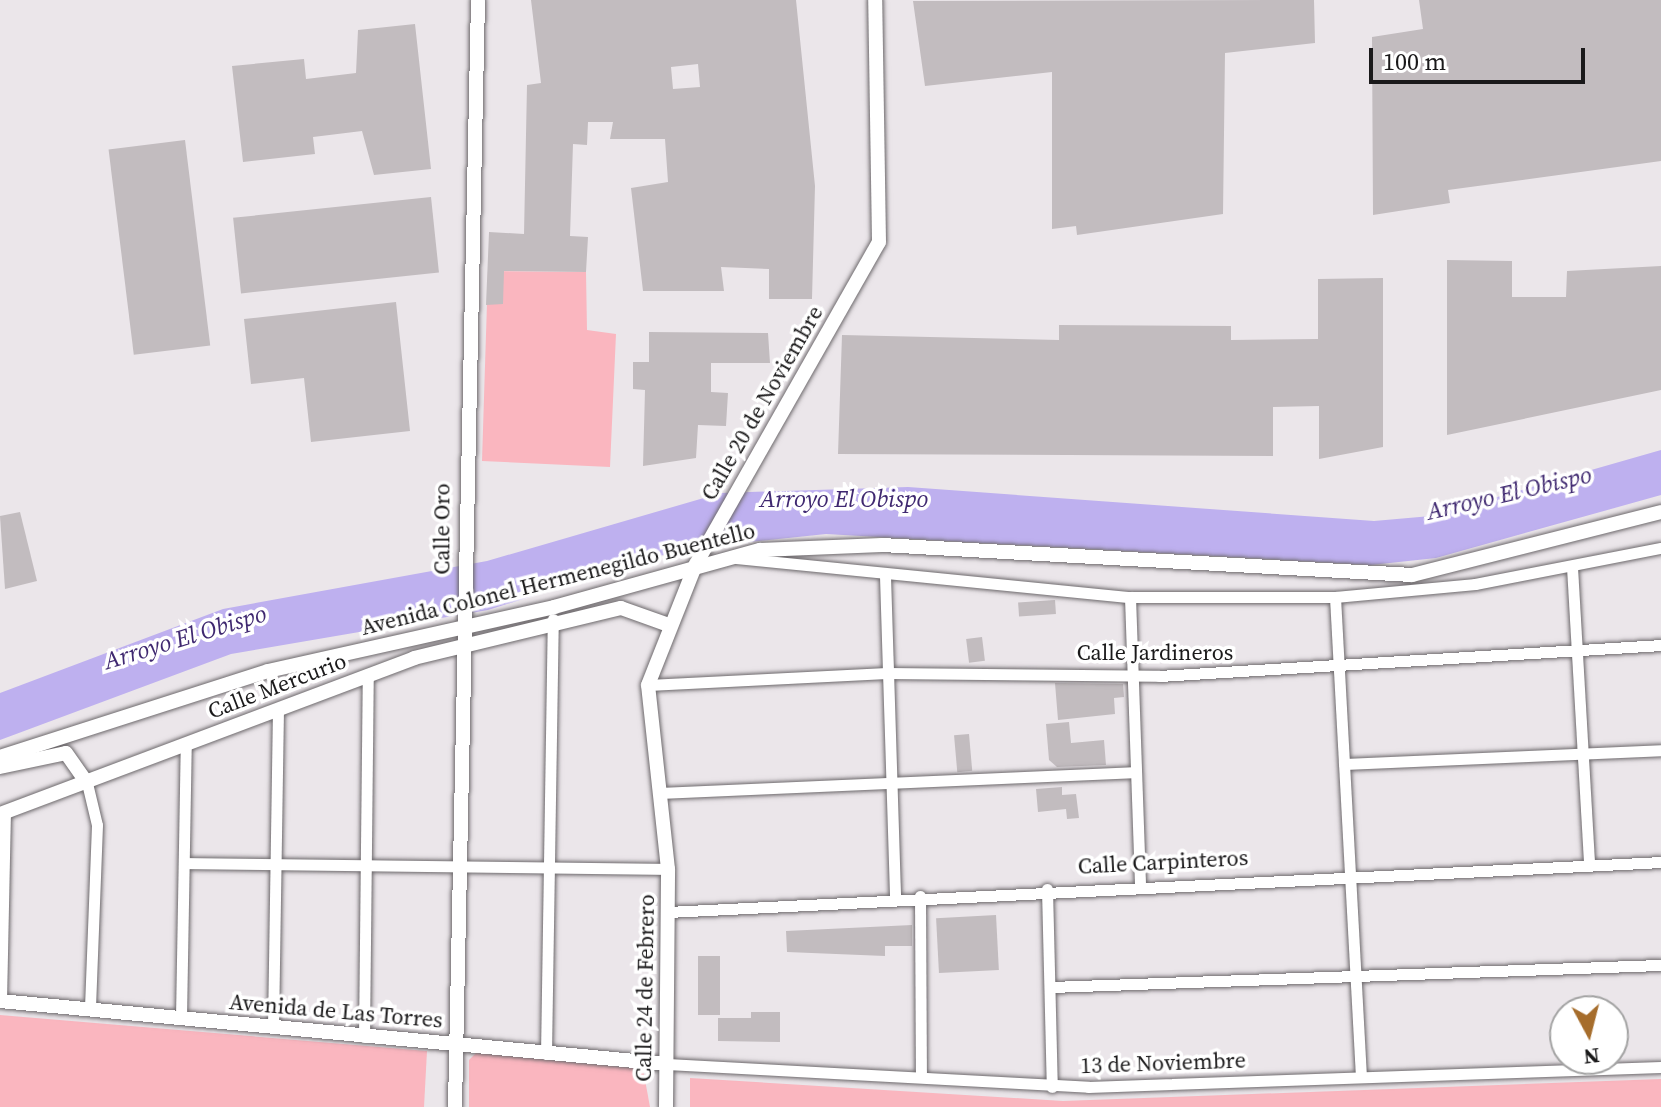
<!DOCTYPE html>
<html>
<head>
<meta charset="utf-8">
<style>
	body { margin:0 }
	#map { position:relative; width:1661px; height:1107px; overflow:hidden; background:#ebe6ea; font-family:"Source Serif 4",serif }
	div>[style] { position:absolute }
	.green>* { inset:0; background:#fab6bf }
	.water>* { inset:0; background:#beb0ef }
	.building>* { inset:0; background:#c2bcbf; transform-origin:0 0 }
	.roads { filter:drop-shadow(0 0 2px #6d696c) drop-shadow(0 0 2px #6d696c) }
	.minor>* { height:11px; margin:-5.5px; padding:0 5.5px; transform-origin:5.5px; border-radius:5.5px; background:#fff }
	.tertiary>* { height:14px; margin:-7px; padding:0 7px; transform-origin:7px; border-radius:7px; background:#fff }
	span { translate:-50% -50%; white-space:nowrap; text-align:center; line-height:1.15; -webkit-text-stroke:7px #fff; paint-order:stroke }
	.street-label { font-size:22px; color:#1a191a }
	.water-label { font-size:24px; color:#3f2870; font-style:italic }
	.north { position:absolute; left:1549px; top:995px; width:80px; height:80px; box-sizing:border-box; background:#fff; border:2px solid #a3a3a3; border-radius:50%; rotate:173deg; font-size:22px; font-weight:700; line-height:32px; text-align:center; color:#1a191a }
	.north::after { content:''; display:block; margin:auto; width:28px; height:36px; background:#a66d2c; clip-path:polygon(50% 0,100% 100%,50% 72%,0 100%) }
	.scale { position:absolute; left:1369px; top:48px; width:216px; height:36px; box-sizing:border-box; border:4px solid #1a191a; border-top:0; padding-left:10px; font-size:24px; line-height:28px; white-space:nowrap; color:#1a191a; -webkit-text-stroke:6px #fff; paint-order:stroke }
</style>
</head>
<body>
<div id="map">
	<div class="green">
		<i style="clip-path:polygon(488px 271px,586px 272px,587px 330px,616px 334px,610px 467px,482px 461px)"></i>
		<i style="clip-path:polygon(0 1015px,427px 1051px,424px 1107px,0 1107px)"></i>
		<i style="clip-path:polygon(476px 1053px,643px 1069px,650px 1107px,469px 1107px,469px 1060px)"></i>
		<i style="clip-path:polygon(690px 1078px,1063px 1101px,1661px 1079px,1661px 1107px,690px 1107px)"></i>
	</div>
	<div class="water">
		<i style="clip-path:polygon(1661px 450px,1661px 495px,1436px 558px,1371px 565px,826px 534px,682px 549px,488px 610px,231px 654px,0 740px,0 693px,223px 609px,487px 561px,721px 493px,908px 487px,1374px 521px,1431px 516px)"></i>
	</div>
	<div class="building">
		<i style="clip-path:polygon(evenodd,531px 0,796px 0,815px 186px,812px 299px,769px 299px,769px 269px,721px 267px,724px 291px,643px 291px,631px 188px,668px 182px,665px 139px,610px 139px,613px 122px,588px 122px,587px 145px,573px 144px,570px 236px,588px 237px,586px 272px,504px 271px,503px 304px,486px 305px,489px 232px,524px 234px,527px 85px,541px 83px,531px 0,698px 64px,700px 87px,673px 89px,671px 67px,698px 64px)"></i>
		<i style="clip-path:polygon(1314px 0,1315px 43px,1225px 53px,1223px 214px,1077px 235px,1076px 226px,1052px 229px,1052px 72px,925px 86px,913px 1px)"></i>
		<i style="clip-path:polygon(1419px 0,1661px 0,1661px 161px,1448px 190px,1450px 203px,1373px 215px,1372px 37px,1423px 29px)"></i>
		<i style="clip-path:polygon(415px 24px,431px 169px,374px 175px,362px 131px,313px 137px,315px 154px,243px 162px,232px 66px,304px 59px,306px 79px,356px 73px,358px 30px)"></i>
		<i style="left:185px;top:140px;width:207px;height:77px;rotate:83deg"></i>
		<i style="left:431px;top:197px;width:76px;height:199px;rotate:84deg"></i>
		<i style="clip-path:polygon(1447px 260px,1512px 261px,1512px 297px,1566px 297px,1567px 271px,1661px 266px,1661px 390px,1447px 435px)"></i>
		<i style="clip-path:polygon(1383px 278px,1383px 447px,1319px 459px,1319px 406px,1273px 407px,1273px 456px,838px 454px,842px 335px,1059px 340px,1059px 325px,1231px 326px,1231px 340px,1318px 339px,1318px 279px)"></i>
		<i style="clip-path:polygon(396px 302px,410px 431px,311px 442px,304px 378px,251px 384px,244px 319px)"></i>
		<i style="clip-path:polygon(649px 332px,768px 333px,770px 363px,711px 363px,711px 392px,728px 393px,726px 426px,698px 425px,696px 458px,643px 466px,645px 390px,633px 389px,633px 362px,649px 362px)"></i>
		<i style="clip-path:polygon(20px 512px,37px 581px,5px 589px,0 516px)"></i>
		<i style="left:1055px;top:600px;width:14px;height:37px;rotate:86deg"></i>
		<i style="left:982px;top:637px;width:24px;height:16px;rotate:83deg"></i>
		<i style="clip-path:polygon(1055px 683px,1123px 684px,1124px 697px,1114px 698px,1115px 714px,1058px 720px)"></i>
		<i style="clip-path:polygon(1069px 722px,1071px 743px,1104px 740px,1106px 765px,1057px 767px,1049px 760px,1046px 724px)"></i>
		<i style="left:969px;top:734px;width:37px;height:15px;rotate:85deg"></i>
		<i style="clip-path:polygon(1062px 787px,1062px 795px,1076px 794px,1079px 818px,1067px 819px,1066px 809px,1038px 812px,1036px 789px)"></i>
		<i style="left:996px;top:915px;width:55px;height:60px;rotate:87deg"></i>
		<i style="clip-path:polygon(912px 925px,912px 946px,885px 946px,885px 956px,787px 952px,786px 931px)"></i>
		<i style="left:698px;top:956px;width:22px;height:59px"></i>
		<i style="clip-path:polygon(751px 1012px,780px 1012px,780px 1042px,718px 1041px,718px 1018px,751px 1018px)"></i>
	</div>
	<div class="roads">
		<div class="minor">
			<i style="left:736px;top:558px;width:396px;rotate:5.7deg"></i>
			<i style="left:1130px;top:597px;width:205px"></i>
			<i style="left:1335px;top:597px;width:141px;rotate:-5.3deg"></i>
			<i style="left:1475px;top:584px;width:189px;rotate:-11deg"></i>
			<i style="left:1572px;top:567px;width:298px;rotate:86.7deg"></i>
			<i style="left:885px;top:576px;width:321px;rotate:88.2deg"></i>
			<i style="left:1130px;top:597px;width:287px;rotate:88deg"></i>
			<i style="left:1335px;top:597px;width:478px;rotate:86.9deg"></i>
			<i style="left:648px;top:685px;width:239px;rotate:-2.9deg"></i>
			<i style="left:887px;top:673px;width:272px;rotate:0.6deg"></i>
			<i style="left:1159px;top:676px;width:503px;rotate:-3.53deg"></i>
			<i style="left:1344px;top:764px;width:317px;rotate:-2.5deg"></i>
			<i style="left:87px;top:783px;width:43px;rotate:76.6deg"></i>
			<i style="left:97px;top:825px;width:185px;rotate:92.2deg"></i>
			<i style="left:659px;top:793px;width:474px;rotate:-2.5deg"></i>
			<i style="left:185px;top:863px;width:483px;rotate:0.7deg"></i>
			<i style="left:1047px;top:889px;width:198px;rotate:88.6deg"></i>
			<i style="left:920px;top:896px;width:180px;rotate:89.7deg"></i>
			<i style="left:668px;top:912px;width:994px;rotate:-2.88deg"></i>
			<i style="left:1051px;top:987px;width:610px;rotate:-2.07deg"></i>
			<i style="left:1px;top:1001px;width:188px;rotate:-88.8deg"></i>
			<i style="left:181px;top:1018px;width:274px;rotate:-89deg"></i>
			<i style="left:273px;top:1027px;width:318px;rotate:-89.1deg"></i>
			<i style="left:364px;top:1037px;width:362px;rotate:-89.4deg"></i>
			<i style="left:546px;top:1054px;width:435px;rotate:-89.1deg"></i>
			<i style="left:667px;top:1064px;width:422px;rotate:3.1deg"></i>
			<i style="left:1088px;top:1087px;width:573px;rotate:-2deg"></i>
		</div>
		<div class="tertiary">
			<i style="left:0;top:757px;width:281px;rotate:-17.8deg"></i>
			<i style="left:268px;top:671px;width:293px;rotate:-12.6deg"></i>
			<i style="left:554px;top:607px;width:214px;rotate:-15.5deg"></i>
			<i style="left:760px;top:550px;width:122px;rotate:-2.3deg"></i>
			<i style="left:882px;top:545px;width:531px;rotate:3.24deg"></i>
			<i style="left:1412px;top:575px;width:257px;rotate:-14.2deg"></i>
			<i style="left:0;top:767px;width:67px;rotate:-12deg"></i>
			<i style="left:66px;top:753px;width:37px;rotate:55deg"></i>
			<i style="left:0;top:814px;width:442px;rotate:-20.6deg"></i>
			<i style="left:414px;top:658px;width:213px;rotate:-13.6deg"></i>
			<i style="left:621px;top:608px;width:48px;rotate:19.6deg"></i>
			<i style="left:0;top:1001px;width:670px;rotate:5.4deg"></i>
			<i style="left:455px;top:1107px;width:1107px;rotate:-88.81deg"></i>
			<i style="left:666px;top:1107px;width:238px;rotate:-89.5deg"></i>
			<i style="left:668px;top:869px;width:185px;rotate:-96.2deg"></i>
			<i style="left:648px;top:685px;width:130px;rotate:-68.4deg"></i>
			<i style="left:696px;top:564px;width:370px;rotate:-60.4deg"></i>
			<i style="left:879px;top:242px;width:242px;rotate:-90.9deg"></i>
		</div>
	</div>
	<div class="street-label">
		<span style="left:762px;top:403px;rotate:-60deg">Calle 20 de Noviembre</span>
		<span style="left:442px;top:529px;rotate:-90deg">Calle Oro</span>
		<span style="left:558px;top:579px;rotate:-14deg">Avenida Colonel Hermenegildo Buentello</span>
		<span style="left:1155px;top:653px">Calle Jardineros</span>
		<span style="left:277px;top:686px;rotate:-21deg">Calle Mercurio</span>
		<span style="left:1163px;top:862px;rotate:-3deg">Calle Carpinteros</span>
		<span style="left:645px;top:988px;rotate:-89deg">Calle 24 de Febrero</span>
		<span style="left:336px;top:1011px;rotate:5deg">Avenida de Las Torres</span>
		<span style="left:1163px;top:1063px;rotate:-2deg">13 de Noviembre</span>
	</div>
	<div class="water-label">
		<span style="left:1509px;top:493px;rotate:-13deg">Arroyo El Obispo</span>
		<span style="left:844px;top:499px">Arroyo El Obispo</span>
		<span style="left:185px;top:637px;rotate:-17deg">Arroyo El Obispo</span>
	</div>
	<div class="north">N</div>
	<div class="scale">100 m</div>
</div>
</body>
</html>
